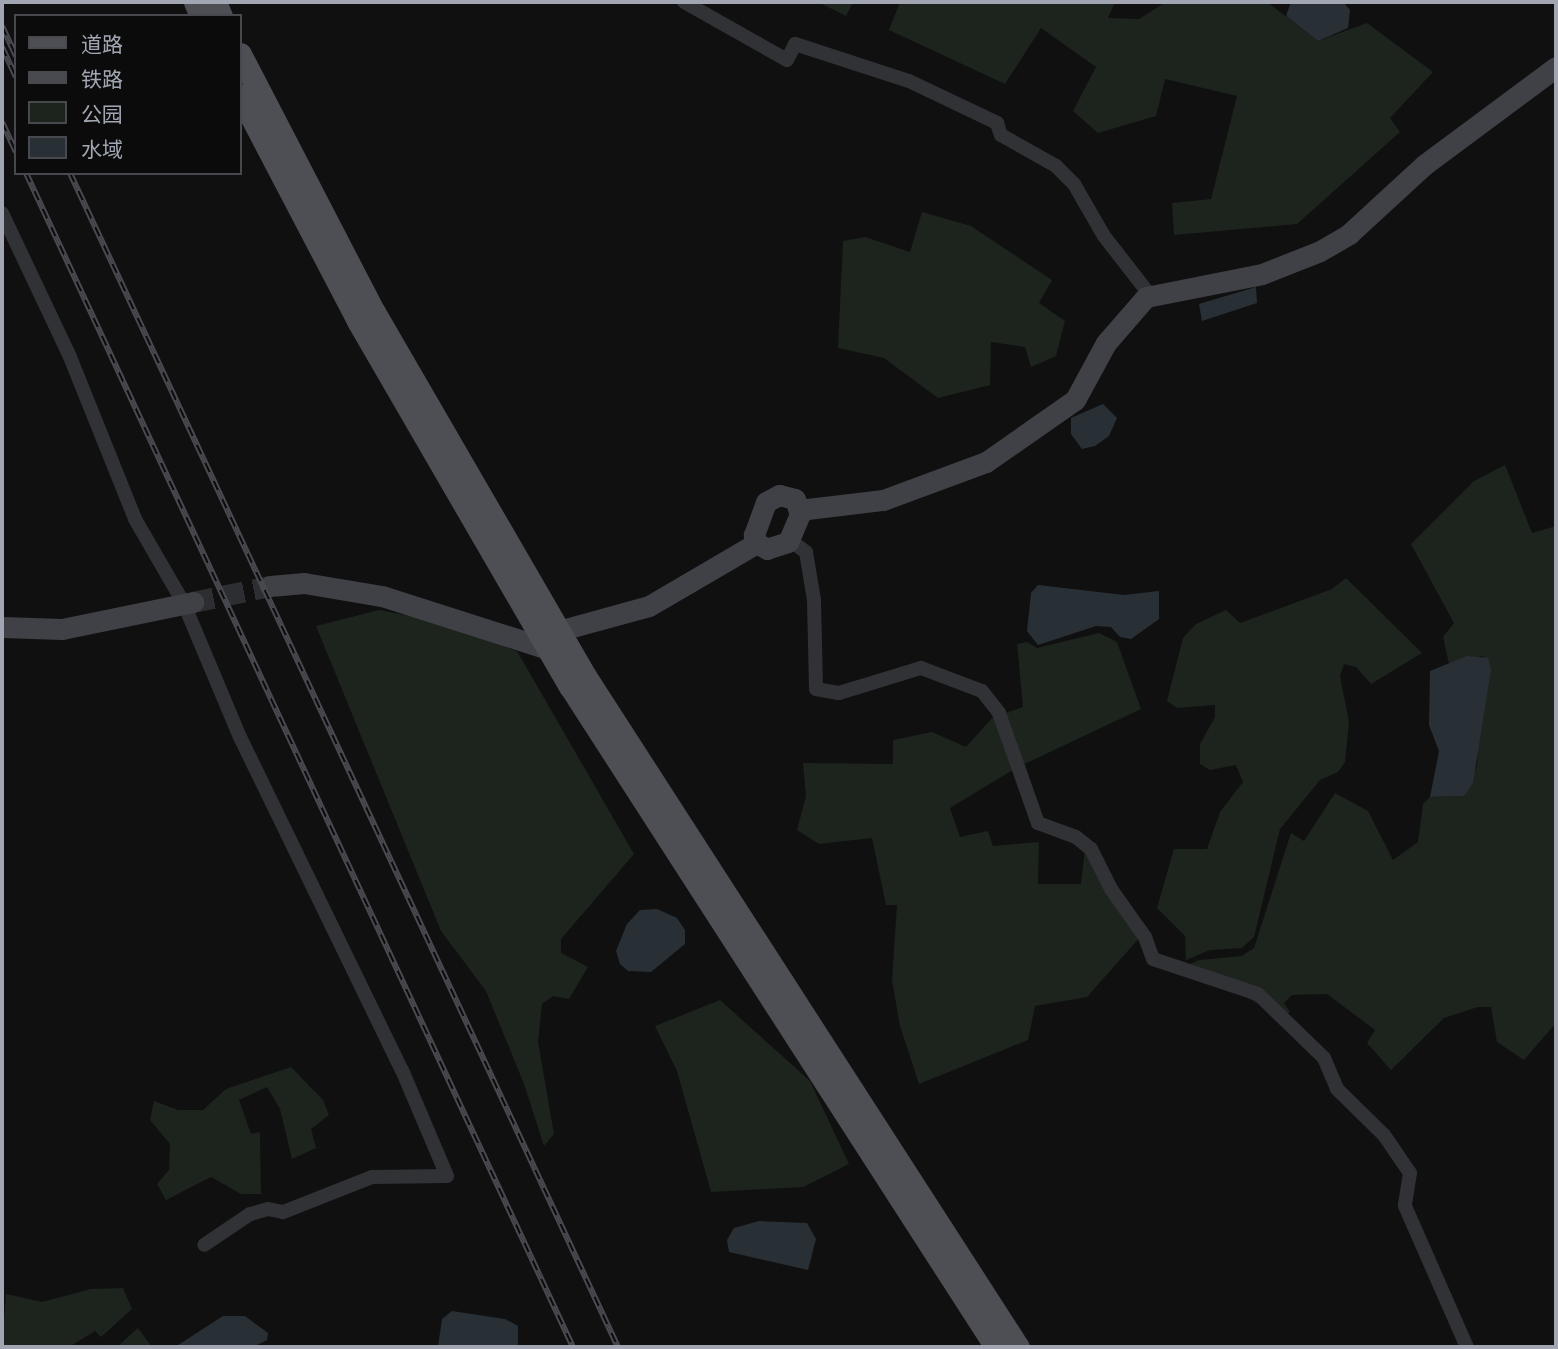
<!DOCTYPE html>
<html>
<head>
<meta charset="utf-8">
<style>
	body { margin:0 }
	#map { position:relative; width:1558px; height:1349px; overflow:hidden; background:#101011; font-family:Cabin,"Noto Sans SC",sans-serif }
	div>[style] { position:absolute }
	.green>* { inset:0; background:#1c241d }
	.water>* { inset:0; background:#283036 }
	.secondary-tunnel>* { height:21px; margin-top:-10.5px; transform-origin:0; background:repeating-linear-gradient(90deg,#2d2e31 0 21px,transparent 0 31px) }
	.street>* { height:14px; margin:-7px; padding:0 7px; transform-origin:7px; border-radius:7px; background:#313236 }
	.secondary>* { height:21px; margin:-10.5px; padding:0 10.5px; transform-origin:10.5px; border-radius:10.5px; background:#3f4146 }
	.primary>* { height:23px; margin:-11.5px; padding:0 11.5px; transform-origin:11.5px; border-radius:11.5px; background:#4d4f55 }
	.rail>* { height:6px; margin-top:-3px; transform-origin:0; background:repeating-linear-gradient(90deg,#0b0b0c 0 10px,#484a4f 0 20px); box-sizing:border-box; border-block:2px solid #484a4f }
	span { translate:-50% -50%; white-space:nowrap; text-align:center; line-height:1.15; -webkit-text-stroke:7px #0b0b0c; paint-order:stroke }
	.frame { position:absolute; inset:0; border:4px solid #a1a6b2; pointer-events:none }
	.legend { position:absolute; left:14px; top:14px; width:228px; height:161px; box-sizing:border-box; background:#0b0b0c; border:2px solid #47494e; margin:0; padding:9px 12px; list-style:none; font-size:21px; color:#a1a6b2 }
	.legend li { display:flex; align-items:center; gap:14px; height:35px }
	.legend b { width:35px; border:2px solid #47494e }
</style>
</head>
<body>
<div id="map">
	<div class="green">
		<i style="clip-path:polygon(818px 2px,853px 2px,846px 16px)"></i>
		<i style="clip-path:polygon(900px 2px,1115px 2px,1108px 18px,1139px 19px,1166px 2px,1267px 2px,1318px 41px,1367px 23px,1433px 72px,1390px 118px,1400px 132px,1297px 224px,1174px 235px,1172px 203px,1211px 199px,1237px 96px,1165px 79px,1156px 116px,1098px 133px,1073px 111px,1096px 67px,1041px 28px,1005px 84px,889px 30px)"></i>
		<i style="clip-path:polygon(922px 212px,971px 226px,1052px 280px,1039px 303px,1065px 321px,1056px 356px,1031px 367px,1025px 347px,991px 342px,990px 385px,938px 398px,884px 358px,838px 348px,843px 241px,865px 237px,910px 252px)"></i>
		<i style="clip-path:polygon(1505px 465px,1532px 533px,1556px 526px,1556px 1023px,1524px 1060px,1497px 1042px,1491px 1007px,1478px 1007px,1444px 1018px,1391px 1070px,1367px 1043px,1375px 1030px,1327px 994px,1292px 995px,1284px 1003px,1290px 1012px,1282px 1017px,1188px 965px,1199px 960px,1242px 956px,1254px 948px,1291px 833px,1304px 841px,1335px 793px,1368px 811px,1393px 860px,1418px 842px,1423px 804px,1430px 797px,1464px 796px,1477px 766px,1483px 656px,1449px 664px,1443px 637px,1454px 623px,1411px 544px,1474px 481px)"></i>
		<i style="clip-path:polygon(1346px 578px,1422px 653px,1371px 684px,1356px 667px,1344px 664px,1340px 676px,1349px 722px,1345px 762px,1338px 772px,1320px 780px,1280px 829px,1254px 937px,1242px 948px,1210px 950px,1186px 960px,1185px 936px,1157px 908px,1174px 849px,1207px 849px,1220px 812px,1243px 782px,1236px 765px,1210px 770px,1200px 764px,1200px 744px,1215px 717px,1215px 705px,1177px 708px,1167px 701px,1183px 638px,1196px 624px,1226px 610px,1240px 623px,1332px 589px)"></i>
		<i style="clip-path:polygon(379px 610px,420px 618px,517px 651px,634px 854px,561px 939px,561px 953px,588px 967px,569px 999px,553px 996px,542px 1004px,538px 1042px,554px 1134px,544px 1146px,524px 1084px,486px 991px,441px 931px,316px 626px)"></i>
		<i style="clip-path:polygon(1099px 633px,1117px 642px,1141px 709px,1016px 768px,950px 808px,960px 837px,988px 831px,993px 846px,1039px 842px,1038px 884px,1081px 884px,1085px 848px,1141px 936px,1087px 997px,1035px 1006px,1028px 1040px,919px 1084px,900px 1026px,892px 980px,897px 905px,886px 905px,872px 838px,819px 844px,797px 830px,806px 796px,803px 763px,893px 764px,893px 740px,932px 732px,966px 747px,993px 717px,1023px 707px,1017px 644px,1027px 642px,1037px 648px)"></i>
		<i style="clip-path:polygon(720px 1000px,810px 1081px,849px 1164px,803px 1187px,711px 1192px,677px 1071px,655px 1026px)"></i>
		<i style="clip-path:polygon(291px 1067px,323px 1100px,329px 1115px,311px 1129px,316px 1148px,292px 1159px,280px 1109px,267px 1087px,239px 1100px,251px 1134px,260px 1132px,261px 1194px,241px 1194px,211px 1177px,166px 1200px,157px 1184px,169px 1170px,170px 1144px,150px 1120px,154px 1101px,178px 1110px,203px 1110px,226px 1089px)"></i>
		<i style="clip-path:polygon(123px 1288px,132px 1309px,101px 1337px,95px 1331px,69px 1347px,2px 1347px,6px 1294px,42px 1302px,91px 1289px)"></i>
		<i style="clip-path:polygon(138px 1328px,152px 1347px,120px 1347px,118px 1346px)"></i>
	</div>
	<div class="water">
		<i style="clip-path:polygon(1291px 2px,1343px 2px,1350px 10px,1348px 28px,1318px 41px,1286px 16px)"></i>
		<i style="clip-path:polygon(1256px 287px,1257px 303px,1202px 321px,1199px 304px)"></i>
		<i style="clip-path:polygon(1103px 404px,1117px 418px,1109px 436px,1095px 446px,1082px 449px,1071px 434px,1071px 418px)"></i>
		<i style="clip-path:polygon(1038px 585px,1124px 595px,1159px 591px,1159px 619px,1131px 639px,1120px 637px,1111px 627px,1096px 626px,1038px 645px,1027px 631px,1031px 593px)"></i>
		<i style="clip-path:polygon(1467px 656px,1488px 658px,1491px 669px,1473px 783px,1464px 796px,1430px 797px,1439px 751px,1429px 725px,1430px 671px)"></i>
		<i style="clip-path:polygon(657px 909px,677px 918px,685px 930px,685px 944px,651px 972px,628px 971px,620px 964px,616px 951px,627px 924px,640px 910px)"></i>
		<i style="clip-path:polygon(759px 1221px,807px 1223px,816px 1239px,808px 1270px,729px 1252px,727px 1240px,734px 1228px)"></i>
		<i style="clip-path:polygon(452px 1311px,505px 1319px,518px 1326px,518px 1347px,438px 1347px,442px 1319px)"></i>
		<i style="clip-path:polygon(223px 1316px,245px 1316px,268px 1333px,267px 1340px,253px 1347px,175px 1347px)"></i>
	</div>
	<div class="secondary-tunnel">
		<i style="left:193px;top:602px;width:79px;rotate:-11.7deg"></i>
	</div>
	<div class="street">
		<i style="left:684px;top:2px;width:118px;rotate:29.4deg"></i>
		<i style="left:787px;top:60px;width:18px;rotate:-63deg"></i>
		<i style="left:795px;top:44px;width:120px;rotate:18deg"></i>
		<i style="left:909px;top:81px;width:98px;rotate:25.5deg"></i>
		<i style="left:997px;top:123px;width:13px;rotate:72deg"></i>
		<i style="left:1001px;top:135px;width:63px;rotate:29.4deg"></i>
		<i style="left:1056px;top:166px;width:25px;rotate:45deg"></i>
		<i style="left:1074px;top:184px;width:60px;rotate:60deg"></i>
		<i style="left:1104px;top:236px;width:75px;rotate:52.1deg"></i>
		<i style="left:2px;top:213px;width:159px;rotate:64.7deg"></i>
		<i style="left:70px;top:357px;width:175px;rotate:68.1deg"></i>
		<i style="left:135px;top:519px;width:98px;rotate:60deg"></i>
		<i style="left:184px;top:604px;width:144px;rotate:67.2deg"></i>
		<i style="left:240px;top:737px;width:370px;rotate:64.1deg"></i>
		<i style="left:402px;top:1070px;width:115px;rotate:67deg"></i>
		<i style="left:447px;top:1176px;width:75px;rotate:179.2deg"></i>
		<i style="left:372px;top:1177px;width:96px;rotate:158.5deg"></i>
		<i style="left:283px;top:1212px;width:15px;rotate:-169deg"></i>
		<i style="left:268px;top:1209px;width:19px;rotate:164deg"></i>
		<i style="left:250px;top:1214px;width:55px;rotate:146deg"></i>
		<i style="left:790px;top:540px;width:20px;rotate:37deg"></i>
		<i style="left:806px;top:552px;width:49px;rotate:80.5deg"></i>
		<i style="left:814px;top:600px;width:89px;rotate:88.7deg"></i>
		<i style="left:816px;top:689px;width:23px;rotate:10deg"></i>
		<i style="left:839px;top:693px;width:86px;rotate:-17deg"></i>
		<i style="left:921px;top:668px;width:65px;rotate:20.7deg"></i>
		<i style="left:982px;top:691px;width:28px;rotate:52deg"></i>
		<i style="left:999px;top:713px;width:117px;rotate:70.5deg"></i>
		<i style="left:1038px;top:823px;width:40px;rotate:20.2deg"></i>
		<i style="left:1076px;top:837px;width:19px;rotate:39deg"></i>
		<i style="left:1091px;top:849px;width:45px;rotate:63.4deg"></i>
		<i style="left:1111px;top:889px;width:59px;rotate:54.7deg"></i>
		<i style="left:1145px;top:937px;width:23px;rotate:70deg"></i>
		<i style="left:1153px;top:959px;width:111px;rotate:18.4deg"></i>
		<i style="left:1258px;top:994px;width:92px;rotate:44.1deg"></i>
		<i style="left:1324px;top:1058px;width:34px;rotate:67deg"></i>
		<i style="left:1337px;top:1089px;width:66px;rotate:44.4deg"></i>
		<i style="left:1384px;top:1135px;width:46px;rotate:55.6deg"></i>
		<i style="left:1410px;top:1173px;width:33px;rotate:99deg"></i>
		<i style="left:1405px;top:1206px;width:154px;rotate:66.3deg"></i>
	</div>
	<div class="secondary">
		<i style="left:779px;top:495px;width:16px;rotate:14deg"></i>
		<i style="left:795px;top:499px;width:16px;rotate:72deg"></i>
		<i style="left:800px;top:514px;width:30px;rotate:113deg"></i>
		<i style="left:788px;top:542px;width:22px;rotate:162deg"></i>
		<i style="left:767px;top:549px;width:12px;rotate:-149deg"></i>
		<i style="left:757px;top:543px;width:9px;rotate:-111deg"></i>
		<i style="left:754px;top:535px;width:35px;rotate:-70deg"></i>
		<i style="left:766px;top:502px;width:15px;rotate:-28deg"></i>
		<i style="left:799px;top:510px;width:85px;rotate:-6.8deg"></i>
		<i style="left:883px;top:500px;width:110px;rotate:-20.3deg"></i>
		<i style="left:986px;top:462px;width:108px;rotate:-34.9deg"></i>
		<i style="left:1075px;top:400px;width:65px;rotate:-61.5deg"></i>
		<i style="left:1106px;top:343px;width:61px;rotate:-49deg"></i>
		<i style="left:1146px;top:297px;width:118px;rotate:-11.2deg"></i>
		<i style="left:1262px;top:274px;width:62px;rotate:-21.6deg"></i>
		<i style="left:1320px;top:251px;width:34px;rotate:-30deg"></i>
		<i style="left:1349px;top:234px;width:102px;rotate:-42.6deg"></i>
		<i style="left:1424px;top:165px;width:164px;rotate:-36.6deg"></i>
		<i style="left:270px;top:586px;width:34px;rotate:-5deg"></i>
		<i style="left:304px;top:583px;width:79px;rotate:9.5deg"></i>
		<i style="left:382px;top:596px;width:174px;rotate:17.7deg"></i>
		<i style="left:2px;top:627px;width:60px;rotate:1.9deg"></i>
		<i style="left:62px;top:629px;width:134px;rotate:-11.6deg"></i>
		<i style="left:558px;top:631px;width:94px;rotate:-15.4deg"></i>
		<i style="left:649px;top:606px;width:125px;rotate:-30.3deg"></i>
	</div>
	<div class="primary">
		<i style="left:195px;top:2px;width:15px;rotate:67deg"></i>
		<i style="left:215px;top:2px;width:15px;rotate:67deg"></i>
		<i style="left:240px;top:54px;width:291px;rotate:62.6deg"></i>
		<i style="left:374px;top:312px;width:421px;rotate:59.9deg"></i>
		<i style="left:585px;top:676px;width:799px;rotate:57.17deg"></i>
		<i style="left:240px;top:95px;width:255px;rotate:62.4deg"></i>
		<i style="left:358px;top:321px;width:422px;rotate:59.9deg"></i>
		<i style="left:570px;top:686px;width:786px;rotate:57.2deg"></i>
	</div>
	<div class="rail">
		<i style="left:2px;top:26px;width:33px;rotate:65deg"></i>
		<i style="left:2px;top:47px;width:33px;rotate:65deg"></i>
		<i style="left:2px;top:122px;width:33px;rotate:65deg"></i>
		<i style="left:26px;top:173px;width:1295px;rotate:65.02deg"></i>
		<i style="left:70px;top:173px;width:1296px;rotate:64.98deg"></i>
	</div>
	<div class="frame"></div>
	<ul class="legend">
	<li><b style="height:9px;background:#4d4f55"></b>道路</li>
	<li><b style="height:9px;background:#484a4f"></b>铁路</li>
	<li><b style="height:19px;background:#1c241d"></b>公园</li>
	<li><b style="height:19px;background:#283036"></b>水域</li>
	</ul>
</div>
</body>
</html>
